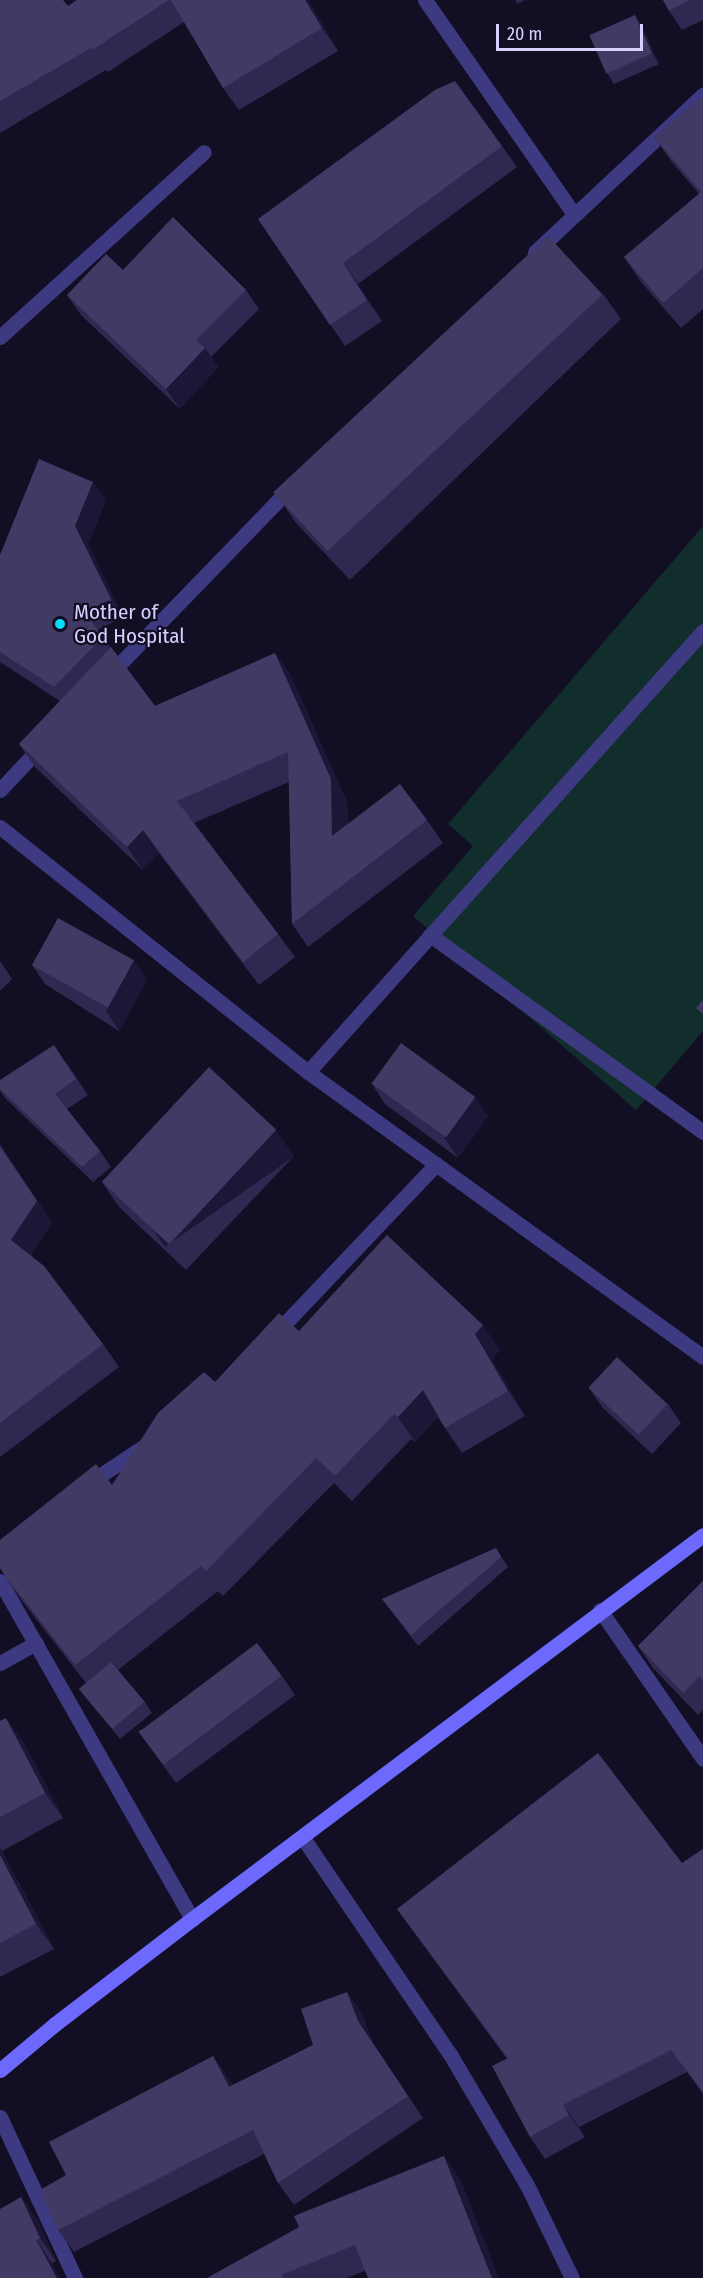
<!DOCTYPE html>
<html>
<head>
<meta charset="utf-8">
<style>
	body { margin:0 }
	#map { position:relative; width:703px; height:2278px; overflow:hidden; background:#120e23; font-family:"Fira Sans Condensed",sans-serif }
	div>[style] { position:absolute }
	.green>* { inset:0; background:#112d2c }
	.service>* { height:15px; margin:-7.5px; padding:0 7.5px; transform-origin:7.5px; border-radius:7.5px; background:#3d3a81 }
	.minor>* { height:15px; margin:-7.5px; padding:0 7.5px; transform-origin:7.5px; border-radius:7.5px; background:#3d3a81 }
	.secondary>* { height:15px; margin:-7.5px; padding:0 7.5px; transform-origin:7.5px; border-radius:7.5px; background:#6e69fd }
	.wall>* { inset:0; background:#302851 }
	.shaded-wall>* { inset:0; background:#1c1637; transform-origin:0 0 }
	.building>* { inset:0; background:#413a64; transform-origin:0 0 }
	.dots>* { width:16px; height:16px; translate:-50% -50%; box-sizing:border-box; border:3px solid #120e23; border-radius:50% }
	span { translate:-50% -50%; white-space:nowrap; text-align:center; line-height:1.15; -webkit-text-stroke:4.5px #120e23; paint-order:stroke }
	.poi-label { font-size:21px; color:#d6d1fe }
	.left { translate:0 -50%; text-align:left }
	.scale { position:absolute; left:496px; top:24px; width:147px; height:27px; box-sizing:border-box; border:3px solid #d6d1fe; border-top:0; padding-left:8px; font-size:18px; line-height:21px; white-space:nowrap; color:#d6d1fe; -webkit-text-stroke:4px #120e23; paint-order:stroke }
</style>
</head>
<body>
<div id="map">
	<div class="green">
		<i style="clip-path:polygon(703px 526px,703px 1031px,636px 1110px,413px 916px,473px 846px,448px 824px)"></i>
	</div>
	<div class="service">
		<i style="left:430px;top:935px;width:337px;rotate:35.8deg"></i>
		<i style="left:308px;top:1072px;width:592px;rotate:-48.15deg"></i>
		<i style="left:0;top:1663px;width:41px;rotate:-29.1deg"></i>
	</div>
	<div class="minor">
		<i style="left:425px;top:0;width:261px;rotate:55.2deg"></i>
		<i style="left:535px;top:252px;width:230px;rotate:-43.1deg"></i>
		<i style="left:0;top:337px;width:275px;rotate:-42.2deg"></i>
		<i style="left:107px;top:677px;width:267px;rotate:-45.9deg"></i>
		<i style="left:0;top:790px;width:63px;rotate:-46.9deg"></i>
		<i style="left:0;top:827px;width:394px;rotate:38.5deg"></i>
		<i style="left:308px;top:1072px;width:487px;rotate:35.8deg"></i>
		<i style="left:273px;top:1336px;width:237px;rotate:-46.5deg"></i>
		<i style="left:86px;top:1485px;width:72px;rotate:-33.7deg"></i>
		<i style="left:0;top:1581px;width:389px;rotate:60.4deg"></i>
		<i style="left:600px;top:1610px;width:181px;rotate:55.3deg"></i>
		<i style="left:303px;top:1838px;width:261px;rotate:55.8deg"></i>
		<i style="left:450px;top:2054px;width:152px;rotate:59.6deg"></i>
		<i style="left:527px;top:2185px;width:103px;rotate:64.2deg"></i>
		<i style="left:0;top:2117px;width:178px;rotate:65deg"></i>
	</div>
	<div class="secondary">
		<i style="left:0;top:2070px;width:72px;rotate:-39.9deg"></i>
		<i style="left:55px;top:2024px;width:173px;rotate:-37.5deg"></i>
		<i style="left:192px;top:1919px;width:639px;rotate:-36.92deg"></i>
	</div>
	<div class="wall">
		<i style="clip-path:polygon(0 0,68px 6px,77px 0,308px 0,338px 51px,239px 110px,223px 88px,184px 22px,108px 72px,106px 70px,0 133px)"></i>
		<i style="clip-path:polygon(515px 0,525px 0,518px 4px)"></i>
		<i style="clip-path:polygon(663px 0,703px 0,703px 20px,682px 30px,669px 11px)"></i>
		<i style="clip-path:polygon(635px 15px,642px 26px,659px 64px,614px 84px,607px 73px)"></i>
		<i style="clip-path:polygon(703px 100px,703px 309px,681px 328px,642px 283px,624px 257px,699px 194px,672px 162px,654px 137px)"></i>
		<i style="clip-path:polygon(502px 146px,517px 167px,358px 284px,382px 321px,345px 346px,258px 219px)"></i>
		<i style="clip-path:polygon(123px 270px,246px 290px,259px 309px,211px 357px,218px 367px,180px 409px,81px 315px,67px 295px)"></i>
		<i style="clip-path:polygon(603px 294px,621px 319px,350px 580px,296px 523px,279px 498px)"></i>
		<i style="clip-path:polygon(106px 500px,88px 544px,123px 617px,98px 630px,155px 706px,275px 653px,291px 676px,347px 802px,348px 824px,427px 820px,443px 843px,308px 947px,292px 924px,289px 782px,194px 823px,278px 934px,295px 957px,259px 985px,159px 853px,143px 870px,35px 767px,19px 744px,60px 701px,0 662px,0 555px)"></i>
		<i style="clip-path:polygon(0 961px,12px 979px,0 991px)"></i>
		<i style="clip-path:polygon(32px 965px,147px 980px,119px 1031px,45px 984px)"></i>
		<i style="clip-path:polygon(65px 1061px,88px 1095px,67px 1109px,100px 1151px,111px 1167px,93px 1182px,6px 1099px,0 1091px,0 1080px)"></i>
		<i style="clip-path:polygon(372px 1084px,488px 1116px,458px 1158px,385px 1104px)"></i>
		<i style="clip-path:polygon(0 1144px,52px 1223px,31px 1255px,103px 1344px,119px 1367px,0 1457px)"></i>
		<i style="clip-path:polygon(294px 1156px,186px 1270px,119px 1207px,102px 1182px)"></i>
		<i style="clip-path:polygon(299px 1331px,500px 1350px,492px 1359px,525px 1416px,462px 1453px,445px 1428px,438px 1417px,415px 1442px,411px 1439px,352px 1501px,334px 1483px,223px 1596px,218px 1591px,118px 1670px,145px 1702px,152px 1713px,120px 1739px,87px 1699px,79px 1689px,86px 1683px,22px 1601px,5px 1576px,112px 1485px,215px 1382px)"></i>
		<i style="clip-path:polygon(589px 1388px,668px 1404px,681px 1423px,652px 1454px,602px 1407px)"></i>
		<i style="clip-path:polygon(496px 1548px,508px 1567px,418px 1646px,382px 1599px)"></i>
		<i style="clip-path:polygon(703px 1581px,703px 1710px,698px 1715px,653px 1668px,638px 1646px)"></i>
		<i style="clip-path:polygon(282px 1676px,295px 1695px,176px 1783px,138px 1731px)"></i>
		<i style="clip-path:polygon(0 1721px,24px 1743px,63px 1818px,2px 1851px,54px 1949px,0 1977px)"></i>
		<i style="clip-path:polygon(703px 1849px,703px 2094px,687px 2072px,579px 2127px,585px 2137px,545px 2159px,530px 2137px,507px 2059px,397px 1909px,682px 1863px)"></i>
		<i style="clip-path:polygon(347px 1992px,362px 2014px,373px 2043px,423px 2118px,294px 2205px,278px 2183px,264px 2154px,74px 2252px,58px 2230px,66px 2175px,213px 2056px,228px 2078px,232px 2085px,313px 2045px)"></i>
		<i style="clip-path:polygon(461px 2180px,365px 2271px,347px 2278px,207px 2278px)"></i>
		<i style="clip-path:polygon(21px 2197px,38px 2221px,56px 2261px,52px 2263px,0 2278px)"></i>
	</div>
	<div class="shaded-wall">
		<i style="clip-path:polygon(305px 0,308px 0,338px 51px,322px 28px)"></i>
		<i style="clip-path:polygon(635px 15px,642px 26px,659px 64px,652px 53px)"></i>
		<i style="clip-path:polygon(343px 263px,358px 284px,382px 321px,367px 300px)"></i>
		<i style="clip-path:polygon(205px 348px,218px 367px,180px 409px,166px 389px)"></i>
		<i style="clip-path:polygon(93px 482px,106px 500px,88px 544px,123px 617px,111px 599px,75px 526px)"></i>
		<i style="clip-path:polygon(275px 653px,291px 676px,347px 802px,348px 859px,332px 836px)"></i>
		<i style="clip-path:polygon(143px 830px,159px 853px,143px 870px,127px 847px)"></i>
		<i style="clip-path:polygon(134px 960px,147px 980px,119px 1031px,106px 1011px)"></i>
		<i style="clip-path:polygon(475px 1097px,488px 1116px,458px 1158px,444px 1138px)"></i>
		<i style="left:276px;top:1130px;width:32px;height:158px;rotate:55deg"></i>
		<i style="clip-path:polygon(0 1144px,52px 1223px,27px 1262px,11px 1240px)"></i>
		<i style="clip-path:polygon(483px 1325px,500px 1350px,492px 1359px,525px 1416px,508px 1391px,475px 1334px)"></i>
		<i style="clip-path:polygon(423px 1390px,440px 1415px,415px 1442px,398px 1417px)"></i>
		<i style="clip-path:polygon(6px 1718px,24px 1743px,63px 1818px,45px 1793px)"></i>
		<i style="clip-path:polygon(0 1848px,2px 1851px,54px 1949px,36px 1924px,0 1855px)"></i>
		<i style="clip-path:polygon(347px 1992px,362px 2014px,373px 2043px,423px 2118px,358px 2021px)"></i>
		<i style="clip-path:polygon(213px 2056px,228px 2078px,244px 2109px,229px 2087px)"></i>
		<i style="clip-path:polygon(563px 2105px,579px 2127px,585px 2137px,569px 2115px)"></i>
		<i style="clip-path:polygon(444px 2156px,461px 2180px,499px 2278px,492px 2278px)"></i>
		<i style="clip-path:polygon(21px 2197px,38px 2221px,56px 2261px,40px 2238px)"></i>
		<i style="clip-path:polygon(36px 2240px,52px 2263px,60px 2278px,57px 2278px)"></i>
	</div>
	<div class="building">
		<i style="clip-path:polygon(0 0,63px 0,68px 6px,77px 0,169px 0,92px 50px,91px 48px,0 101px)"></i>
		<i style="clip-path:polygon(171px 0,305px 0,322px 28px,223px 88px)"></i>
		<i style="clip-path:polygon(663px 0,690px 0,669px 11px)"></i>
		<i style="left:635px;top:15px;width:42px;height:50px;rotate:66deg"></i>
		<i style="clip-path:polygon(455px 81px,502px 146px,343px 263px,367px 300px,330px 325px,258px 219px,435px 90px)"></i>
		<i style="clip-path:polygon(701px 97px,703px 100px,703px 268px,663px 303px,624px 257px,701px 192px,654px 137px)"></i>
		<i style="clip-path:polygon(173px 217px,246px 290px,196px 340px,205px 348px,166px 389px,67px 295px,106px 254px,123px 270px)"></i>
		<i style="left:548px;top:236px;width:80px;height:376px;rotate:47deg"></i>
		<i style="clip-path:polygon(39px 459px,93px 482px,75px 526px,111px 599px,84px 612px,103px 637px,54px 687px,0 652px,0 555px)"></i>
		<i style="clip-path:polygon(111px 647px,155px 706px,275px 653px,331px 779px,332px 836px,400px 784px,427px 820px,292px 924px,288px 752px,177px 801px,278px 934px,243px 962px,143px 830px,127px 847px,19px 744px)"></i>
		<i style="left:58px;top:918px;width:87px;height:54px;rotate:29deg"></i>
		<i style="clip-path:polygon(703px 1000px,703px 1014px,696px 1008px)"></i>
		<i style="left:401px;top:1043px;width:92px;height:50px;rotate:36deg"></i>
		<i style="clip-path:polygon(54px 1045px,76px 1079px,55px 1094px,100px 1151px,82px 1167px,0 1089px,0 1080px)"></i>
		<i style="left:209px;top:1067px;width:92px;height:157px;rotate:43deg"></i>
		<i style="clip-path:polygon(0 1146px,37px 1201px,11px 1240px,44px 1266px,103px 1344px,0 1423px)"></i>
		<i style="clip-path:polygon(387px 1235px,483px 1325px,475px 1334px,508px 1391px,445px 1428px,423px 1390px,398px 1417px,394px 1414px,335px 1476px,316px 1458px,206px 1571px,201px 1566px,75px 1665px,5px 1576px,0 1568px,0 1540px,96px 1464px,112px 1485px,158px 1413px,204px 1372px,215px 1382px,279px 1313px,299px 1331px)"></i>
		<i style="left:617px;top:1357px;width:69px;height:42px;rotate:43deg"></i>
		<i style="clip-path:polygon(496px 1548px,501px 1557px,411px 1635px,382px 1599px)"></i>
		<i style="clip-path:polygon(703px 1581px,703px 1681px,700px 1676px,683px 1693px,638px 1646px)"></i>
		<i style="left:257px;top:1643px;width:41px;height:148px;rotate:53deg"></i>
		<i style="left:111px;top:1662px;width:52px;height:42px;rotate:50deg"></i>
		<i style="clip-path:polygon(6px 1718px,45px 1793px,0 1817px,0 1721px)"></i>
		<i style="clip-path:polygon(598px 1753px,682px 1863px,703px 1849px,703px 2092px,671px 2050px,563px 2105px,569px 2115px,530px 2137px,492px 2066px,508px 2058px,397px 1909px)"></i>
		<i style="clip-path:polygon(0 1855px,36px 1924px,0 1943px)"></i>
		<i style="clip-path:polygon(347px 1992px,358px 2021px,408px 2096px,278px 2183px,253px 2130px,58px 2230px,40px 2190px,66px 2175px,49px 2142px,213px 2056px,229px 2087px,313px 2045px,301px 2009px)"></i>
		<i style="clip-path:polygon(444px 2156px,492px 2278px,368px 2278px,355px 2245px,281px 2275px,283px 2278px,207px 2278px,299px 2227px,294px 2216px)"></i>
		<i style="clip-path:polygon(21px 2197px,40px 2238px,36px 2240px,57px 2278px,0 2278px,0 2209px)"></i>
	</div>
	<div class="dots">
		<i style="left:60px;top:624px;background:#03def8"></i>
	</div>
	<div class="poi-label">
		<span class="left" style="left:74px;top:624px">Mother of<br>God Hospital</span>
	</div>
	<div class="scale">20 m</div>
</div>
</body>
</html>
